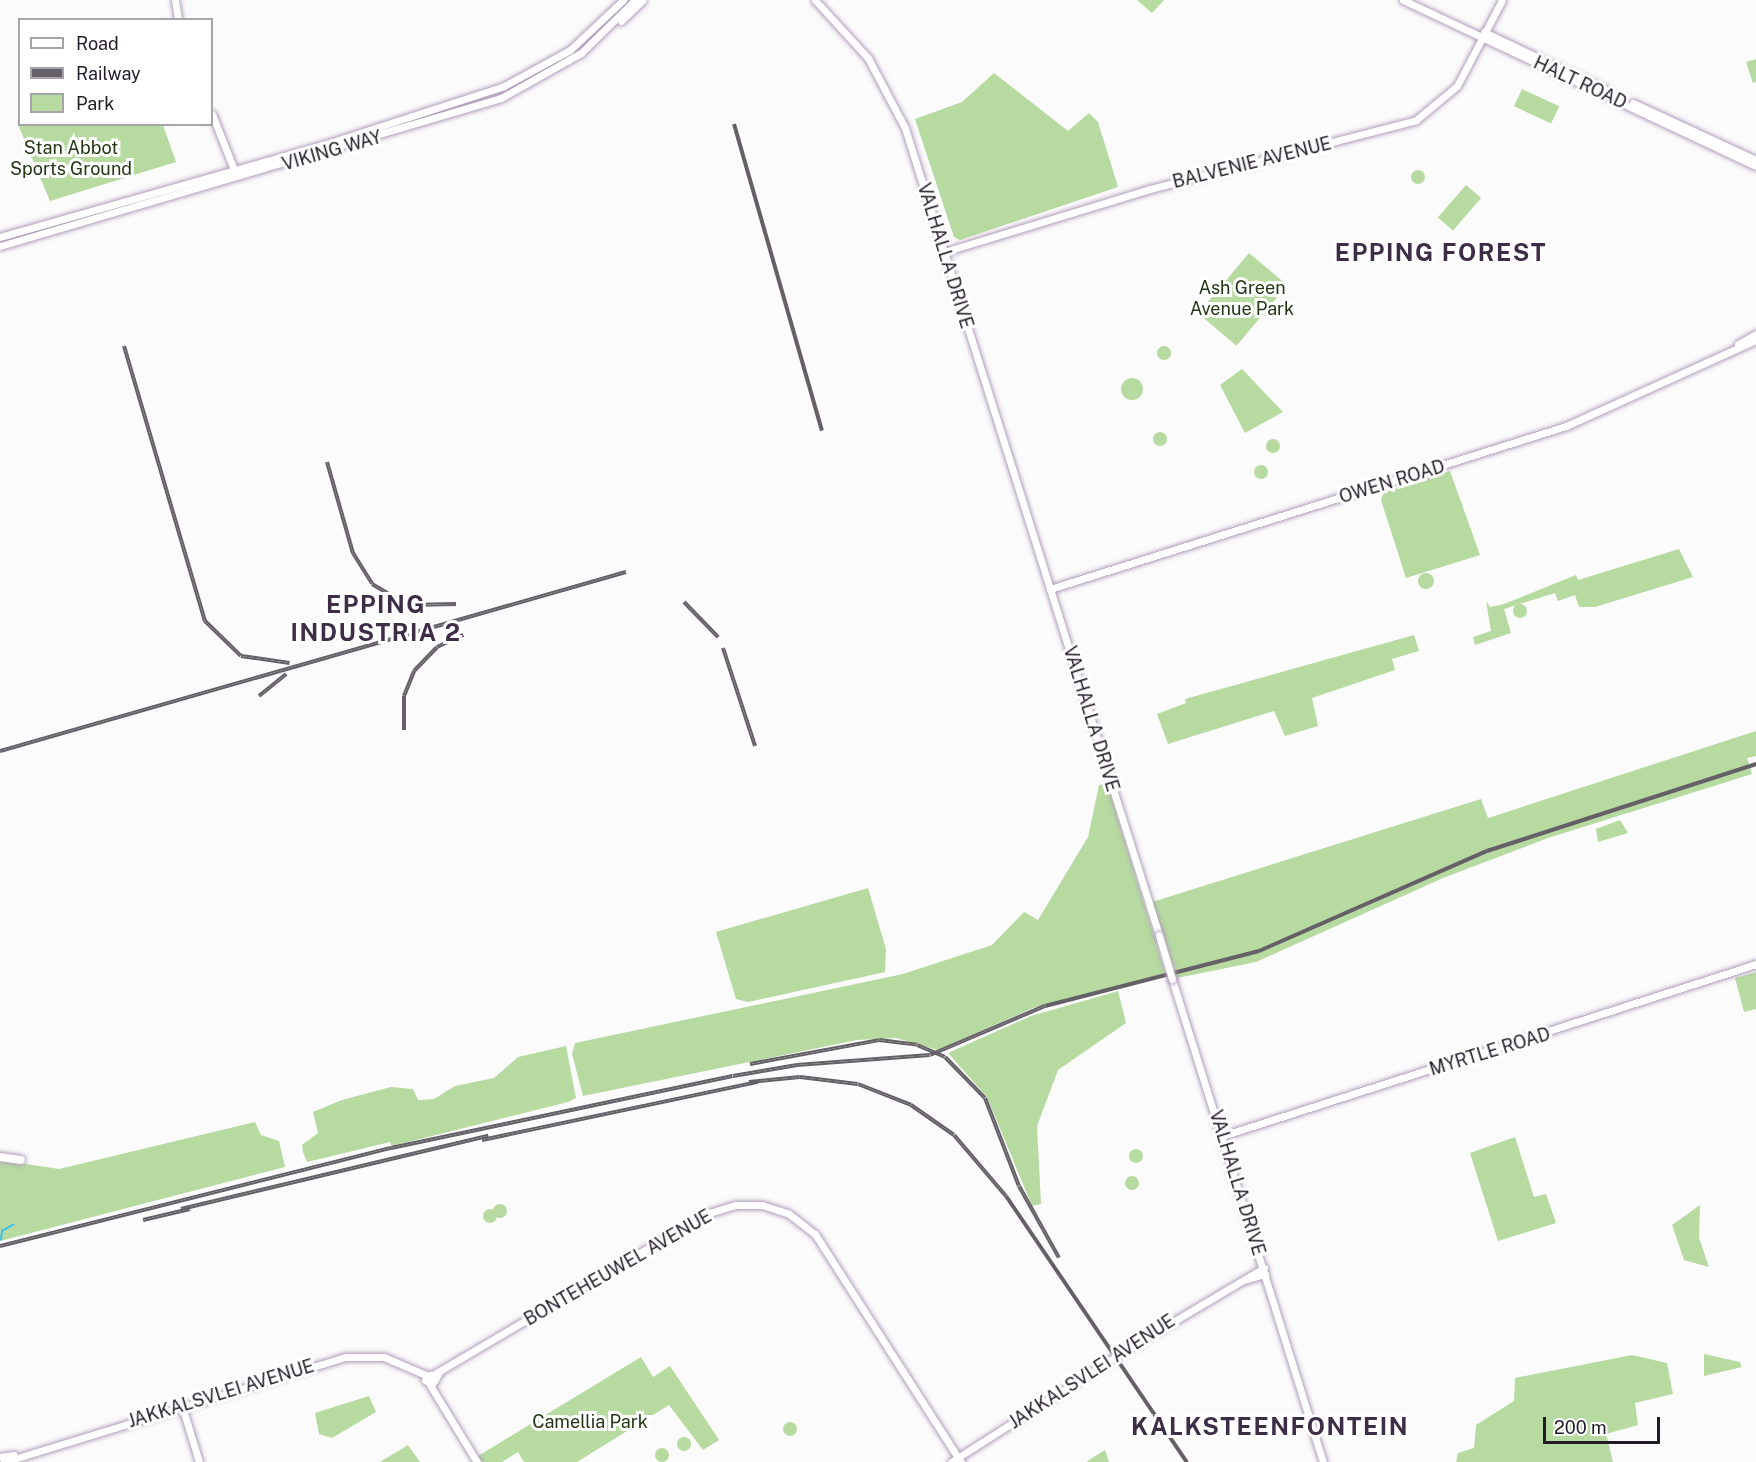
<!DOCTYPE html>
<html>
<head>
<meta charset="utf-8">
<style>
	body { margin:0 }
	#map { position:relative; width:1756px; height:1462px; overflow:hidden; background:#fbfbfb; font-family:"Public Sans",sans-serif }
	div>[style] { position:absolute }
	.green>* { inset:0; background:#b6daa0; transform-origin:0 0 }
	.round { border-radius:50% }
	.stream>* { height:1.5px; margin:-0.75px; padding:0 0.75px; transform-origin:0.75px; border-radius:0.75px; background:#3ec0ef }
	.roads { filter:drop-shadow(0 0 2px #b19ebb) drop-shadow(0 0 2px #b19ebb) }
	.secondary>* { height:7px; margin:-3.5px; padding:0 3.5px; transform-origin:3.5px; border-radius:3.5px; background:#fff }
	.highway>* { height:8px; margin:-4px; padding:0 4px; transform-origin:4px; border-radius:4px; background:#fff }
	.rail>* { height:4px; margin-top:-2px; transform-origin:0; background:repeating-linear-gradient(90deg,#fff 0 4.5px,#656067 0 9px); box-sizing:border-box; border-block:2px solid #656067 }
	.bridges { filter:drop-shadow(0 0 2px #b19ebb) drop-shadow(0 0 2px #b19ebb) }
	.secondary-bridge>* { height:7px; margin:-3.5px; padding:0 3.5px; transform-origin:3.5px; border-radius:3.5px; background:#fff }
	span { translate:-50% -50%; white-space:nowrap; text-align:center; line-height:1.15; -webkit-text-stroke:6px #fff; paint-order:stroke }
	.street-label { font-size:18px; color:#221b26 }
	.park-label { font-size:18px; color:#233714 }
	.district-label { font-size:24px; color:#3d2d46; font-weight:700; letter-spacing:1.5px }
	.legend { position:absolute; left:18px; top:18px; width:195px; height:108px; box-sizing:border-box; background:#fff; border:2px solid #a7a4a8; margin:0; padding:8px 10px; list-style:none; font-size:18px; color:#221b26 }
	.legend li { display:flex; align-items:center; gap:12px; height:30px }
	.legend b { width:30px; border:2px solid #a7a4a8 }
	.scale { position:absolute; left:1543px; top:1417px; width:117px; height:27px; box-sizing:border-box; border:3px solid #221b26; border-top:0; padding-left:8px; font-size:18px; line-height:21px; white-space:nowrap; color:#221b26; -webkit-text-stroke:4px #fff; paint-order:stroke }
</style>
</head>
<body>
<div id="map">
	<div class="green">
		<i style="clip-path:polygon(1137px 0,1164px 0,1152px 13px)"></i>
		<i style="clip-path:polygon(1756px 59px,1756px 82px,1753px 83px,1746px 62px)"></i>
		<i style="clip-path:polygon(994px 73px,1068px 131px,1089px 113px,1098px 122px,1118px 187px,960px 240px,954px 237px,915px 119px,962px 102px)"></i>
		<i style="left:1522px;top:89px;width:41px;height:19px;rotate:25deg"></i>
		<i style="clip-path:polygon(17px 122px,163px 125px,176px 162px,50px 201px)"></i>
		<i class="round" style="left:1411px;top:170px;width:14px;height:14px"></i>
		<i style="left:1466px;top:185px;width:20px;height:43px;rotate:41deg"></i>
		<i style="left:1249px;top:253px;width:50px;height:79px;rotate:40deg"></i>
		<i class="round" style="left:1157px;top:346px;width:14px;height:14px"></i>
		<i style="clip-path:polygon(1242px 369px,1283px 412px,1245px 433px,1220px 385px)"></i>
		<i class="round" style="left:1121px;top:378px;width:22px;height:22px"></i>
		<i class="round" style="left:1153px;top:432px;width:14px;height:14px"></i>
		<i class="round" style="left:1266px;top:439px;width:14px;height:14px"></i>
		<i class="round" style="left:1254px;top:465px;width:14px;height:14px"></i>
		<i style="clip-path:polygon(1450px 471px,1480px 555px,1406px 578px,1381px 500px,1384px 492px)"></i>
		<i style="clip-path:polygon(1679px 549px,1693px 577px,1595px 607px,1579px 607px,1575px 595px,1558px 601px,1555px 593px,1504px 609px,1511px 633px,1475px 645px,1473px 637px,1491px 631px,1486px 601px,1490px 607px,1504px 604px,1576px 575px,1578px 580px)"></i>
		<i class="round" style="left:1418px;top:573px;width:16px;height:16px"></i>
		<i class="round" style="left:1513px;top:604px;width:14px;height:14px"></i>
		<i style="clip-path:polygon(1414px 635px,1419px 651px,1392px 659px,1395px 670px,1312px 698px,1318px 726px,1285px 736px,1274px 711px,1168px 744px,1157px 714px,1186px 703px,1185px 699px)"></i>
		<i style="clip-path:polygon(1756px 731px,1756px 756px,1747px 758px,1752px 774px,1548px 838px,1443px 878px,1256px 962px,1177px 978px,1152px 902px,1481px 799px,1488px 818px)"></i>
		<i style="clip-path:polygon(1107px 783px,1166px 975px,1033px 1008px,938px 1050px,896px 1038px,857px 1040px,583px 1096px,572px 1054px,575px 1043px,903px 974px,992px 945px,1024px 912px,1038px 920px,1088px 837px,1099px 785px)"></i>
		<i style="clip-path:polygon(1620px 820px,1628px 833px,1598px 842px,1596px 829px)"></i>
		<i style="clip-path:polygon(868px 888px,886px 949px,885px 972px,748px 1002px,736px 999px,716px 932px)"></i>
		<i style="clip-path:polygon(1756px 972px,1756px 1009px,1744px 1012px,1735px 978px)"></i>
		<i style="clip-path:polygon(1118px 991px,1126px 1023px,1058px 1070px,1037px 1126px,1041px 1204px,1032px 1206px,987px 1097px,948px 1053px,1031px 1016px)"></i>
		<i style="clip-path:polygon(566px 1046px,576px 1098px,568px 1102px,392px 1146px,390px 1142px,307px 1162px,303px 1152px,302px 1145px,318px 1133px,313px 1112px,342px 1100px,391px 1087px,413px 1089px,418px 1100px,434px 1099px,455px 1086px,494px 1078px,518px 1057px)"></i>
		<i style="clip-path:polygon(255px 1122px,261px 1135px,279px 1141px,285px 1167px,0 1241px,0 1160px,59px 1169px)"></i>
		<i style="clip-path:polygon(1515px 1137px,1534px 1197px,1546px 1194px,1556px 1223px,1498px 1241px,1470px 1153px)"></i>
		<i class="round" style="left:1129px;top:1149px;width:14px;height:14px"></i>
		<i class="round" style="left:1125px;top:1176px;width:14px;height:14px"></i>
		<i class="round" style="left:493px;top:1204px;width:14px;height:14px"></i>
		<i style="clip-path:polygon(1700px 1205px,1699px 1238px,1709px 1267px,1684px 1260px,1672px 1225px)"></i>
		<i class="round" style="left:483px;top:1209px;width:14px;height:14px"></i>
		<i style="clip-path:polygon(1704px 1354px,1740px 1362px,1742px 1367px,1704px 1376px)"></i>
		<i style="clip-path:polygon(1632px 1355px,1667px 1363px,1673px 1394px,1635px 1403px,1638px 1425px,1606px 1434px,1613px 1462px,1456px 1462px,1458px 1453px,1474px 1448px,1476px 1425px,1514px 1401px,1515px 1378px)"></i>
		<i style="clip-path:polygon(641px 1357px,653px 1377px,670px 1366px,719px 1440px,703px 1450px,669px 1405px,577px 1462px,524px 1462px,518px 1452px,502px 1462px,482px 1462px,478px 1456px)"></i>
		<i style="clip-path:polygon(369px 1396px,376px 1412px,332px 1438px,319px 1434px,315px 1413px)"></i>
		<i class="round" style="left:783px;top:1422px;width:14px;height:14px"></i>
		<i class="round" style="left:677px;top:1437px;width:14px;height:14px"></i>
		<i style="clip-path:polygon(408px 1445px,420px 1462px,380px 1462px)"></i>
		<i class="round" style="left:655px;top:1448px;width:14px;height:14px"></i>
		<i style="clip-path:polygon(1105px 1450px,1109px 1462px,1086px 1462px)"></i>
	</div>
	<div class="stream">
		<i style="left:1px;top:1240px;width:9px;rotate:-84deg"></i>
		<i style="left:2px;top:1231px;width:13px;rotate:-29deg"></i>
	</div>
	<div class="roads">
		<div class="secondary">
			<i style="left:175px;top:0;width:20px;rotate:81deg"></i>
			<i style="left:815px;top:0;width:79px;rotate:47.6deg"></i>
			<i style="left:868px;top:58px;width:79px;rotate:62.1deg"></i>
			<i style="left:905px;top:128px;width:846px;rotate:72.53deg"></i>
			<i style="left:1403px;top:0;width:390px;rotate:25.2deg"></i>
			<i style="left:621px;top:21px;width:30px;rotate:-44deg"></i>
			<i style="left:1484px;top:32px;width:140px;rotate:25.5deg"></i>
			<i style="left:1633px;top:103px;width:136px;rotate:24.9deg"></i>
			<i style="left:212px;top:114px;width:62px;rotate:68.4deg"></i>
			<i style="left:0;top:237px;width:339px;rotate:-15.9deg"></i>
			<i style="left:326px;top:144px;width:187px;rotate:-18deg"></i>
			<i style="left:504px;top:86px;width:75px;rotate:-28.6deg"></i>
			<i style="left:570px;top:50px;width:73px;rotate:-43.3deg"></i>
			<i style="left:0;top:246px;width:522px;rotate:-16.46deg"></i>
			<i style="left:501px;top:98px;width:92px;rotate:-29.4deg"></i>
			<i style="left:581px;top:53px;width:76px;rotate:-44.5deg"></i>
			<i style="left:944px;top:252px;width:215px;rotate:-17deg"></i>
			<i style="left:1150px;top:189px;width:275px;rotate:-14.5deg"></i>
			<i style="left:1416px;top:120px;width:53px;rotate:-39.7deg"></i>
			<i style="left:1457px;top:86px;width:97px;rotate:-62.4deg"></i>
			<i style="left:1738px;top:344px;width:21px;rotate:-29deg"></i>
			<i style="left:1050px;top:589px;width:541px;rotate:-17.53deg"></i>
			<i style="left:1566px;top:426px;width:209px;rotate:-24.4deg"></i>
			<i style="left:1172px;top:979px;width:506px;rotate:72.64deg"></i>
			<i style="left:1222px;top:1136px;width:561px;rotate:-17.85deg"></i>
			<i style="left:1244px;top:1280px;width:22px;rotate:-16deg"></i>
			<i style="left:1129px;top:1348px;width:157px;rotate:-30.7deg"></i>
			<i style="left:431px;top:1376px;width:319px;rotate:-30.5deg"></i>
			<i style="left:706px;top:1214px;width:31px;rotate:-17deg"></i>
			<i style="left:736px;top:1205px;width:26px"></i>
			<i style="left:762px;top:1205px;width:28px;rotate:18deg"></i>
			<i style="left:789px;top:1214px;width:33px;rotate:38deg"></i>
			<i style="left:815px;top:1234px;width:271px;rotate:57.4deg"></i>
			<i style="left:435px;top:1380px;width:7px;rotate:-135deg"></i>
			<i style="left:430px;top:1375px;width:7px;rotate:135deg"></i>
			<i style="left:425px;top:1380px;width:8px;rotate:30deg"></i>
			<i style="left:432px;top:1384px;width:13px;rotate:-58deg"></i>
			<i style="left:430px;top:1385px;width:90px;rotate:58.6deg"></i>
			<i style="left:182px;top:1406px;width:59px;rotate:73.1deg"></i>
			<i style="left:0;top:1457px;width:14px;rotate:-8deg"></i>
			<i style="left:4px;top:1462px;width:357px;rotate:-17.1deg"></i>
			<i style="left:345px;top:1357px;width:39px"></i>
			<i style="left:384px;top:1357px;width:48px;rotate:23.4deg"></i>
			<i style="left:951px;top:1462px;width:188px;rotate:-32.6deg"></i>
		</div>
		<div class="highway">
			<i style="left:0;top:1157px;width:21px;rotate:8deg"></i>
		</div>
	</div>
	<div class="rail">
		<i style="left:734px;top:124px;width:319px;rotate:74deg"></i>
		<i style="left:124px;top:346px;width:287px;rotate:73.6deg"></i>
		<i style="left:205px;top:621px;width:50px;rotate:44.2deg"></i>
		<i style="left:241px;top:656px;width:49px;rotate:8.1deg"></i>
		<i style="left:327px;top:462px;width:95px;rotate:74.1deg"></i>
		<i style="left:353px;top:553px;width:36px;rotate:58deg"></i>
		<i style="left:372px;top:584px;width:42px;rotate:30.3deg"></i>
		<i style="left:408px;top:605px;width:48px;rotate:-1.2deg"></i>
		<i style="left:684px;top:602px;width:49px;rotate:45.8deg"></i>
		<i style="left:723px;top:648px;width:103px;rotate:71.9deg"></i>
		<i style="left:259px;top:696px;width:35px;rotate:-39deg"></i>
		<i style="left:404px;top:730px;width:34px;rotate:-90deg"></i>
		<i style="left:404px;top:696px;width:27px;rotate:-68deg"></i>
		<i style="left:414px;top:671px;width:33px;rotate:-46deg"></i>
		<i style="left:437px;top:647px;width:29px;rotate:-25deg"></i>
		<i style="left:0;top:751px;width:651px;rotate:-15.96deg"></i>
		<i style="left:750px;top:1064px;width:131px;rotate:-10.5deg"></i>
		<i style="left:879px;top:1040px;width:38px;rotate:7deg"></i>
		<i style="left:917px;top:1045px;width:30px;rotate:23deg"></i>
		<i style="left:945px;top:1057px;width:57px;rotate:45.7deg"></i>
		<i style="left:985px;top:1098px;width:94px;rotate:68.9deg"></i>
		<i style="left:1019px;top:1186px;width:82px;rotate:60.9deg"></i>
		<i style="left:749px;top:1082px;width:51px;rotate:-5.6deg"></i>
		<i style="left:800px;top:1077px;width:58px;rotate:6.9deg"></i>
		<i style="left:858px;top:1084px;width:57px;rotate:21.6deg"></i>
		<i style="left:911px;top:1105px;width:52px;rotate:34.9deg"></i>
		<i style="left:954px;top:1135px;width:80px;rotate:49.6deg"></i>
		<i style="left:1006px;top:1196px;width:322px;rotate:55.8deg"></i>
		<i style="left:482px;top:1140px;width:282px;rotate:-11.9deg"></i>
		<i style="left:181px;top:1209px;width:316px;rotate:-13.4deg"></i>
		<i style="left:143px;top:1220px;width:48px;rotate:-13.2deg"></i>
		<i style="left:0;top:1246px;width:403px;rotate:-14.1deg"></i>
		<i style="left:391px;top:1148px;width:349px;rotate:-11.9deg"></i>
		<i style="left:733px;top:1076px;width:65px;rotate:-9.8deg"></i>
		<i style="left:797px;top:1065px;width:133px;rotate:-4.3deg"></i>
		<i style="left:930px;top:1055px;width:125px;rotate:-23.1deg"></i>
		<i style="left:1045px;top:1006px;width:221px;rotate:-14.4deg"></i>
		<i style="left:1259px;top:951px;width:249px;rotate:-23.7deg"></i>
		<i style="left:1487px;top:851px;width:283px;rotate:-17.9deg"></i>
	</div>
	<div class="bridges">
		<div class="secondary-bridge">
			<i style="left:1159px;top:935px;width:46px;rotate:73.5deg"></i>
			<i style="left:1109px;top:1361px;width:24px;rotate:-33deg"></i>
		</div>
	</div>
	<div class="street-label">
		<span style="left:1580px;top:83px;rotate:25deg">HALT ROAD</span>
		<span style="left:332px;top:151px;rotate:-16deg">VIKING WAY</span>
		<span style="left:1252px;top:163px;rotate:-14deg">BALVENIE AVENUE</span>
		<span style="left:945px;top:256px;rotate:73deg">VALHALLA DRIVE</span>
		<span style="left:1392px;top:482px;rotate:-17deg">OWEN ROAD</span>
		<span style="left:1091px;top:719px;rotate:73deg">VALHALLA DRIVE</span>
		<span style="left:1490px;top:1052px;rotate:-17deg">MYRTLE ROAD</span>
		<span style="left:1237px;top:1183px;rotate:73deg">VALHALLA DRIVE</span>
		<span style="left:618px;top:1268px;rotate:-30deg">BONTEHEUWEL AVENUE</span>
		<span style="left:1092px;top:1372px;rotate:-33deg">JAKKALSVLEI AVENUE</span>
		<span style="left:221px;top:1394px;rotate:-17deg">JAKKALSVLEI AVENUE</span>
	</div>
	<div class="park-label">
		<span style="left:71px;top:159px">Stan Abbot<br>Sports Ground</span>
		<span style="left:1242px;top:299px">Ash Green<br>Avenue Park</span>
		<span style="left:590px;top:1422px">Camellia Park</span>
	</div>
	<div class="district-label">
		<span style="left:1441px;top:253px">EPPING FOREST</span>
		<span style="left:376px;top:619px">EPPING<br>INDUSTRIA 2</span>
		<span style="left:1270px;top:1427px">KALKSTEENFONTEIN</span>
	</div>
	<ul class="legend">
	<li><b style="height:8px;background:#fff"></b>Road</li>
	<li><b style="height:8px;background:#656067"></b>Railway</li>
	<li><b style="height:16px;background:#b6daa0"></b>Park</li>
	</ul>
	<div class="scale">200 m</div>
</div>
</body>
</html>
